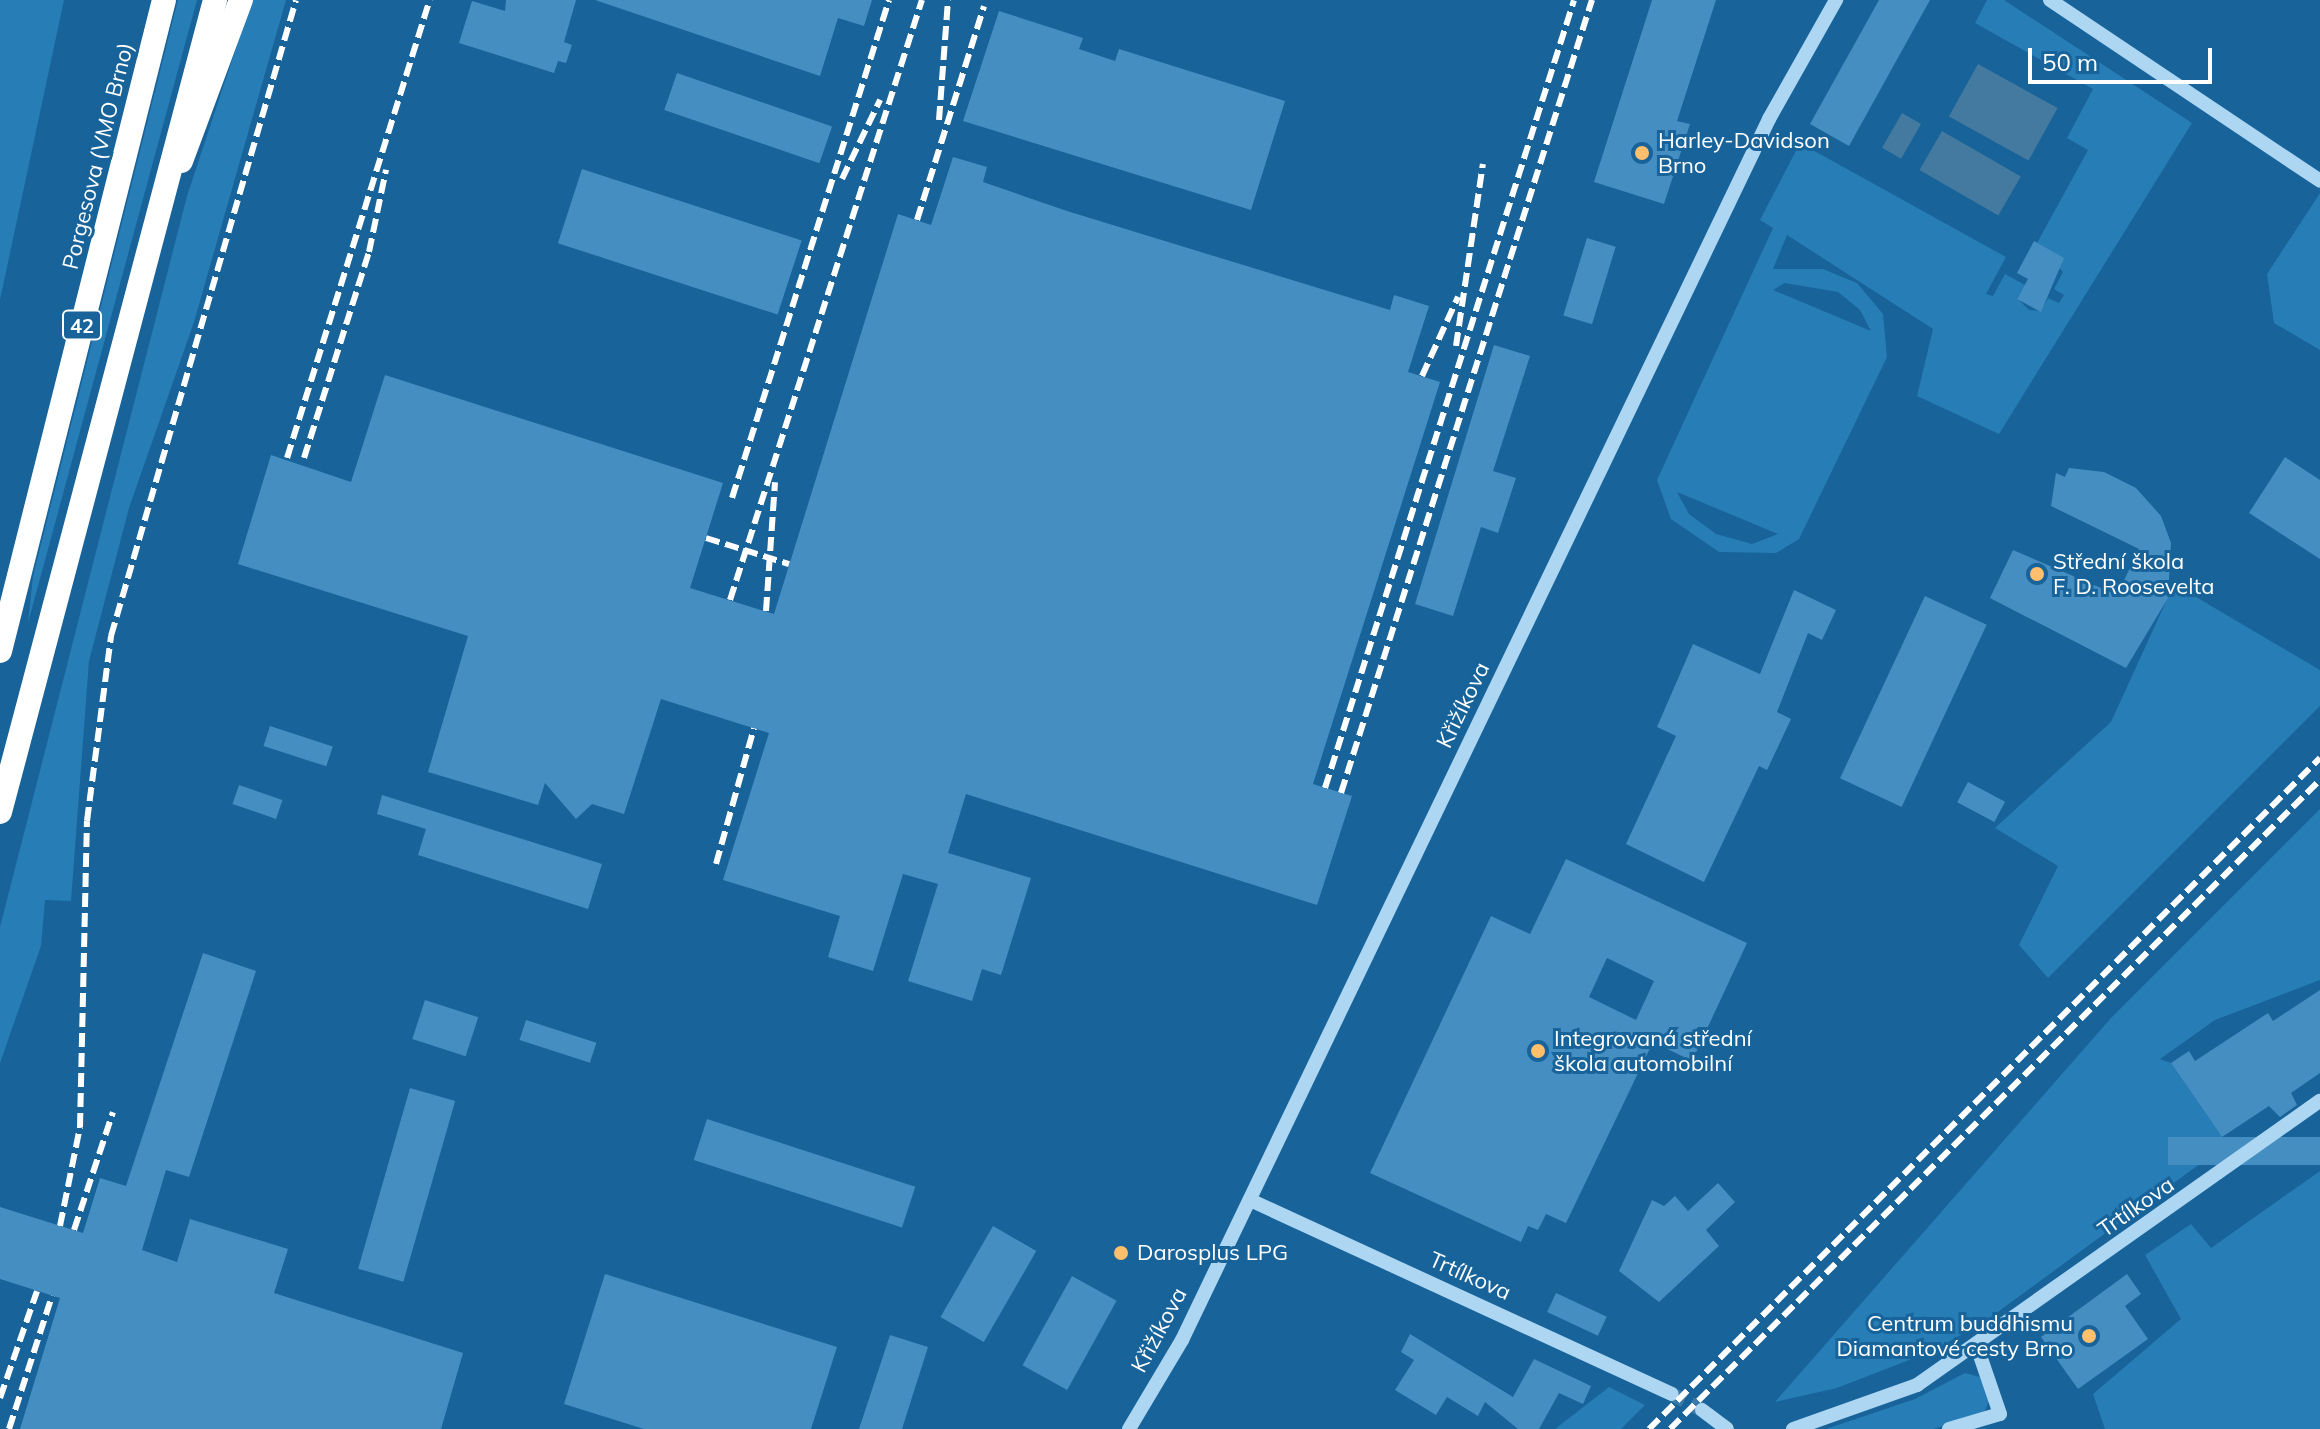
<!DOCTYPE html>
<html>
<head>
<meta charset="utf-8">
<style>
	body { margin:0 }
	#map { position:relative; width:2320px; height:1429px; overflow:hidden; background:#17639a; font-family:Mulish,sans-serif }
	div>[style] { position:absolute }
	.green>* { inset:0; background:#277db6 }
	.water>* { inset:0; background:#457aa0; transform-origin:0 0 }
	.building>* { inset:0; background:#448ec2; transform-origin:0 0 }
	.minor-tunnel>* { height:14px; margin-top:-7px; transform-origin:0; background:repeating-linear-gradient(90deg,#3a7aa9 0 14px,transparent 0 21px) }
	.minor>* { height:14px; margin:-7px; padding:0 7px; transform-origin:7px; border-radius:7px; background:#acd6f2 }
	.highway>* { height:24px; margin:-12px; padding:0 12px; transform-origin:12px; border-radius:12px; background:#fff }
	.rail>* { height:6px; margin-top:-3px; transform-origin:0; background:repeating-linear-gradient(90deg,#fff 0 14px,transparent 0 20px) }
	.dots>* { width:22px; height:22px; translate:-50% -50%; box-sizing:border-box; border:4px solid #17639a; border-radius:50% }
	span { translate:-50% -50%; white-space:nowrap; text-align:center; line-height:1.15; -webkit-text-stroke:6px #17639a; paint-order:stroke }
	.shield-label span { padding:2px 6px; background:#17639a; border:2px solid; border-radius:6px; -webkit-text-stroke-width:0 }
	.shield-label { font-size:20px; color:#fff; font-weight:700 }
	.poi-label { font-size:22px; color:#fff }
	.left { translate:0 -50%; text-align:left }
	.right { translate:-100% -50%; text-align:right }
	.street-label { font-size:22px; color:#fff }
	.scale { position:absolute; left:2028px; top:48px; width:184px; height:36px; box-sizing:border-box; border:4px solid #fff; border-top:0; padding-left:10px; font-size:24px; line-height:28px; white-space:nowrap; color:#fff; -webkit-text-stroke:6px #17639a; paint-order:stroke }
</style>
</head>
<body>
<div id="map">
	<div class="green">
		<i style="clip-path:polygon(0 0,64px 0,0 300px)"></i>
		<i style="clip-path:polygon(178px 0,197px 0,28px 623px,33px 576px)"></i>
		<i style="clip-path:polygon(252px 0,286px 0,194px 322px,129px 508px,89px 661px,71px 901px,45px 900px,41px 946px,0 1063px,0 927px,187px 196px)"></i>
		<i style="clip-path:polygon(evenodd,1987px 0,2004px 0,2192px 123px,1999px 434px,1917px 396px,1933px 329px,1787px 235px,1773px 269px,1823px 269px,1857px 283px,1883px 314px,1887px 357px,1799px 539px,1776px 553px,1719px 552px,1671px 519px,1657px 480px,1773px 228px,1760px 220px,1800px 143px,2006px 257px,1986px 294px,1993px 296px,2005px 274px,2025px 285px,2017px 298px,2029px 310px,2041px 311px,2048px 298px,2059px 303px,2064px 295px,2054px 289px,2063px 272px,2037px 243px,2088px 150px,2067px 138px,2093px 89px,1975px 23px,1987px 0,1785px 283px,1838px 292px,1860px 310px,1871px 331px,1773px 290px,1785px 283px,1987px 0,1677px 492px,1778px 534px,1752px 544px,1716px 534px,1689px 514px,1677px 492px)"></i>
		<i style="clip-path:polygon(2320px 193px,2320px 350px,2274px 323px,2267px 274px)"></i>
		<i style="clip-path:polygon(2174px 584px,2320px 670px,2320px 706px,2048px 978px,2019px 945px,2058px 866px,1995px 828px,2111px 722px)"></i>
		<i style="clip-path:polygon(2320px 809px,2320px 980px,2215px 1020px,2160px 1059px,2171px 1063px,2227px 1144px,1991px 1317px,1935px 1350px,1837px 1388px,1775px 1402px,2111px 1018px)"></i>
		<i style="clip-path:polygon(2320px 1171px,2320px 1429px,2105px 1429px,2093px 1394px,2181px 1319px,2145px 1255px,2191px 1224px,2211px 1248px)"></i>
		<i style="clip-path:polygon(1965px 1373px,1980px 1377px,1989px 1400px,1984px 1414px,1933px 1429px,1826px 1429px,1915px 1399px)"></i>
		<i style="clip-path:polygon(1609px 1387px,1645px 1405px,1621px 1429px,1555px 1429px)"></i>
	</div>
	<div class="water">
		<i style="left:1978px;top:64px;width:91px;height:60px;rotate:29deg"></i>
		<i style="left:1902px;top:113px;width:22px;height:40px;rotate:30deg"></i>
		<i style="left:1942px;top:131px;width:91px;height:45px;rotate:30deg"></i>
	</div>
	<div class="building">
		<i style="clip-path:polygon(506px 0,576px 0,564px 42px,572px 45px,566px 63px,558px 61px,554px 73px,459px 43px,472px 1px,505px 11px)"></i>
		<i style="clip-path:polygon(595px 0,872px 0,864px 26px,838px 18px,820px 76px)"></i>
		<i style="clip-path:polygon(1652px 0,1716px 0,1677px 121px,1690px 124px,1664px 204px,1594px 182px)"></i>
		<i style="clip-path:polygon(1879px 0,1930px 0,1849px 146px,1810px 124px)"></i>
		<i style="clip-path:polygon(999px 11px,1083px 38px,1079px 49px,1115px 61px,1119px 49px,1285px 101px,1251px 210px,963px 121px)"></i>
		<i style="left:677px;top:73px;width:164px;height:39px;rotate:19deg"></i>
		<i style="clip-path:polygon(953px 157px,987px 167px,983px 182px,1067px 211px,1390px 310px,1394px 295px,1429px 306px,1408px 372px,1440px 382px,1313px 784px,1352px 796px,1317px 905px,966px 794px,948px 853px,1031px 878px,1001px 975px,982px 969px,972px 1001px,908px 981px,938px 884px,903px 874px,873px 971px,828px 957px,840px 916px,723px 880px,769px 733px,661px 699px,624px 814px,592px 804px,576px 819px,545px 783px,538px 805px,428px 772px,468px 636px,238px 564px,271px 455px,351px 482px,385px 375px,723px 483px,690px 588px,774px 614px,898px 214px,931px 225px)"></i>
		<i style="left:582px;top:169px;width:231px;height:78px;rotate:18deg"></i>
		<i style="left:1587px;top:238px;width:30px;height:81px;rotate:17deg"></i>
		<i style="clip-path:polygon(2034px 241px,2064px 258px,2041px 312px,2017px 299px,2028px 279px,2017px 273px)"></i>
		<i style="clip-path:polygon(1494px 345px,1530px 356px,1493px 471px,1516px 478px,1498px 533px,1481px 527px,1453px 616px,1415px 604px)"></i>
		<i style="clip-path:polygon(2285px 457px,2320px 480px,2320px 559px,2249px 513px)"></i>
		<i style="clip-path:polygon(2069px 468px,2104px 472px,2136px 488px,2161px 516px,2171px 543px,2168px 598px,2126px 668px,1990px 598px,2013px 550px,2117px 595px,2139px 549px,2051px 506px,2056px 473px,2065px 477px)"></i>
		<i style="clip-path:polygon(1794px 590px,1836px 610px,1822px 640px,1808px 633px,1777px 712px,1791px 719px,1767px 770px,1759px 766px,1704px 882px,1626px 844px,1676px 736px,1657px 727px,1693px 644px,1760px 674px)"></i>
		<i style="left:1925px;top:596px;width:68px;height:201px;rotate:25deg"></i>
		<i style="left:270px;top:726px;width:66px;height:21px;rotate:18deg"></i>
		<i style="left:1968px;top:782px;width:42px;height:23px;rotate:28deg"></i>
		<i style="left:239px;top:785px;width:46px;height:20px;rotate:19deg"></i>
		<i style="clip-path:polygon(382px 795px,602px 864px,588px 909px,418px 855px,426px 829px,377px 814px)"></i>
		<i style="clip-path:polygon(evenodd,1566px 859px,1747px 943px,1692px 1061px,1653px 1042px,1566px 1223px,1546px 1214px,1538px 1230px,1528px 1226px,1521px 1242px,1370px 1173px,1491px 916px,1530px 934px,1566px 859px,1607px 958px,1654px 981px,1636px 1020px,1589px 997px,1607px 958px)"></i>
		<i style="clip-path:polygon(203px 953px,256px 971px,189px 1177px,166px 1170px,142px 1250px,177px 1262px,190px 1219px,288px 1249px,274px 1293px,463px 1353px,441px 1429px,20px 1429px,60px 1298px,0 1279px,0 1207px,83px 1233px,100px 1178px,126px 1186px)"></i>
		<i style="clip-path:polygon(2320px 990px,2320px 1073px,2291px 1093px,2297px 1105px,2280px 1117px,2269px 1106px,2222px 1137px,2171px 1063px,2189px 1051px,2195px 1061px,2268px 1013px,2273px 1021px)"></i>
		<i style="left:425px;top:1000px;width:56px;height:41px;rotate:18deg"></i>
		<i style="left:526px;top:1020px;width:74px;height:21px;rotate:18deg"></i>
		<i style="left:410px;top:1088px;width:47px;height:188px;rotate:16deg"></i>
		<i style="left:707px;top:1119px;width:219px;height:43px;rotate:18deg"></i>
		<i style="left:2320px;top:1137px;width:28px;height:152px;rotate:90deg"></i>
		<i style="clip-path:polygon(1718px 1183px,1735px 1202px,1706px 1230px,1719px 1246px,1659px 1302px,1619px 1271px,1652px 1200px,1664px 1206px,1675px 1196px,1688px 1211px)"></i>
		<i style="left:993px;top:1226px;width:50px;height:105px;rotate:30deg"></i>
		<i style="clip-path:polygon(605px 1274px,837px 1347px,811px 1429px,644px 1429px,564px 1404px)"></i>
		<i style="clip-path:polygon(2127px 1274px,2141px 1294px,2125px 1306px,2148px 1339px,2078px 1389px,2041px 1337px)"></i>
		<i style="left:1072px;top:1276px;width:51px;height:102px;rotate:29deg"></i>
		<i style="left:1556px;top:1293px;width:56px;height:21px;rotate:25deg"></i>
		<i style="clip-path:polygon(1410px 1334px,1513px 1397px,1534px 1359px,1591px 1386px,1583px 1404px,1559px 1393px,1539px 1429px,1518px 1429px,1485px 1402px,1478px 1416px,1447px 1397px,1436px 1415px,1395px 1390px,1414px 1360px,1401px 1352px)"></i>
		<i style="clip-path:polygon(890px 1335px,928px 1347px,902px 1429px,859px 1429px)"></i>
	</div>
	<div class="minor-tunnel">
		<i style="left:1672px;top:1394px;width:34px;rotate:28deg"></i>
	</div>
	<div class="minor">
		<i style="left:2050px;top:0;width:325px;rotate:33.8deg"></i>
		<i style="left:1250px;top:1200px;width:464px;rotate:24.7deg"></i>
		<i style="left:1702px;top:1410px;width:31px;rotate:37deg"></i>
		<i style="left:1129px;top:1429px;width:104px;rotate:-59.2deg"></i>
		<i style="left:1182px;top:1340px;width:1355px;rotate:-64.32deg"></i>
		<i style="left:1769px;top:119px;width:137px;rotate:-60.6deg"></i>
		<i style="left:1793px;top:1429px;width:132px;rotate:-19.5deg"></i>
		<i style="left:1917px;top:1385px;width:493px;rotate:-35.2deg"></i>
		<i style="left:1949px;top:1429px;width:53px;rotate:-16.4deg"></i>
		<i style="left:2000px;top:1414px;width:71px;rotate:-108.9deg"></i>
	</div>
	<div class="highway">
		<i style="left:181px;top:161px;width:172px;rotate:-69.6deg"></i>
		<i style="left:0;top:651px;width:671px;rotate:-75.86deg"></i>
		<i style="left:0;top:812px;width:840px;rotate:-75.17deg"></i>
	</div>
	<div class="rail">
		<i style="left:939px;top:120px;width:120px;rotate:-85.7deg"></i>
		<i style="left:842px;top:179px;width:88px;rotate:-64.3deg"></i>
		<i style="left:917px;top:220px;width:224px;rotate:-72.6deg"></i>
		<i style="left:1456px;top:346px;width:184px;rotate:-81.6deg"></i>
		<i style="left:1422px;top:376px;width:87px;rotate:-65.5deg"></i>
		<i style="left:287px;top:458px;width:480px;rotate:-72.7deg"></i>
		<i style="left:304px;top:458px;width:216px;rotate:-72.5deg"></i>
		<i style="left:369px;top:252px;width:84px;rotate:-78.3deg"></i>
		<i style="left:732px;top:498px;width:522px;rotate:-72.5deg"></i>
		<i style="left:706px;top:538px;width:87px;rotate:17.4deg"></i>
		<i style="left:730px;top:600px;width:630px;rotate:-72.26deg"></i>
		<i style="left:766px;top:611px;width:129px;rotate:-86deg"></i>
		<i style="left:1325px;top:788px;width:826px;rotate:-72.46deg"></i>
		<i style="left:1341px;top:793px;width:832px;rotate:-72.44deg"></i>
		<i style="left:716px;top:864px;width:141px;rotate:-74.4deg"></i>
		<i style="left:60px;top:1226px;width:101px;rotate:-78.6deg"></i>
		<i style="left:80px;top:1127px;width:306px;rotate:-88.7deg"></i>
		<i style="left:87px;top:821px;width:187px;rotate:-82.6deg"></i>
		<i style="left:111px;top:636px;width:662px;rotate:-73.78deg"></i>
		<i style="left:74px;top:1230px;width:124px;rotate:-71.7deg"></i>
		<i style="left:0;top:1398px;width:113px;rotate:-70.9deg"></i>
		<i style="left:9px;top:1429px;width:140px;rotate:-72.1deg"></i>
		<i style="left:1649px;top:1429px;width:949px;rotate:-45deg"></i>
		<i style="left:1670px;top:1429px;width:919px;rotate:-44.96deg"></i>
	</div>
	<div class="dots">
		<i style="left:1642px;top:153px;background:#ffbf6d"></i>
		<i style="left:2037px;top:574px;background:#ffbf6d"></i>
		<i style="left:1538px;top:1051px;background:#ffbf6d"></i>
		<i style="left:1121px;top:1253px;background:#ffbf6d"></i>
		<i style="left:2089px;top:1336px;background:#ffbf6d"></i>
	</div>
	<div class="shield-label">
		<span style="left:82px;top:325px">42</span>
	</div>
	<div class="poi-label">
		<span class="left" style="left:1658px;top:153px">Harley-Davidson<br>Brno</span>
		<span class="left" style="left:2053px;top:574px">Střední škola<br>F. D. Roosevelta</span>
		<span class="left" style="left:1554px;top:1051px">Integrovaná střední<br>škola automobilní</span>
		<span class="left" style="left:1137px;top:1253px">Darosplus LPG</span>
		<span class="right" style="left:2073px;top:1336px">Centrum buddhismu<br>Diamantové cesty Brno</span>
	</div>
	<div class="street-label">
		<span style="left:98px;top:156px;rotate:-76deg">Porgesova (VMO Brno)</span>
		<span style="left:1463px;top:705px;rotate:-64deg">Křižíkova</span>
		<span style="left:2136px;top:1207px;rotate:-35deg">Trtílkova</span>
		<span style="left:1470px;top:1276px;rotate:24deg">Trtílkova</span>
		<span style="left:1159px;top:1330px;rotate:-62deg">Křižíkova</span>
	</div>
	<div class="scale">50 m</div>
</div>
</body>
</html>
